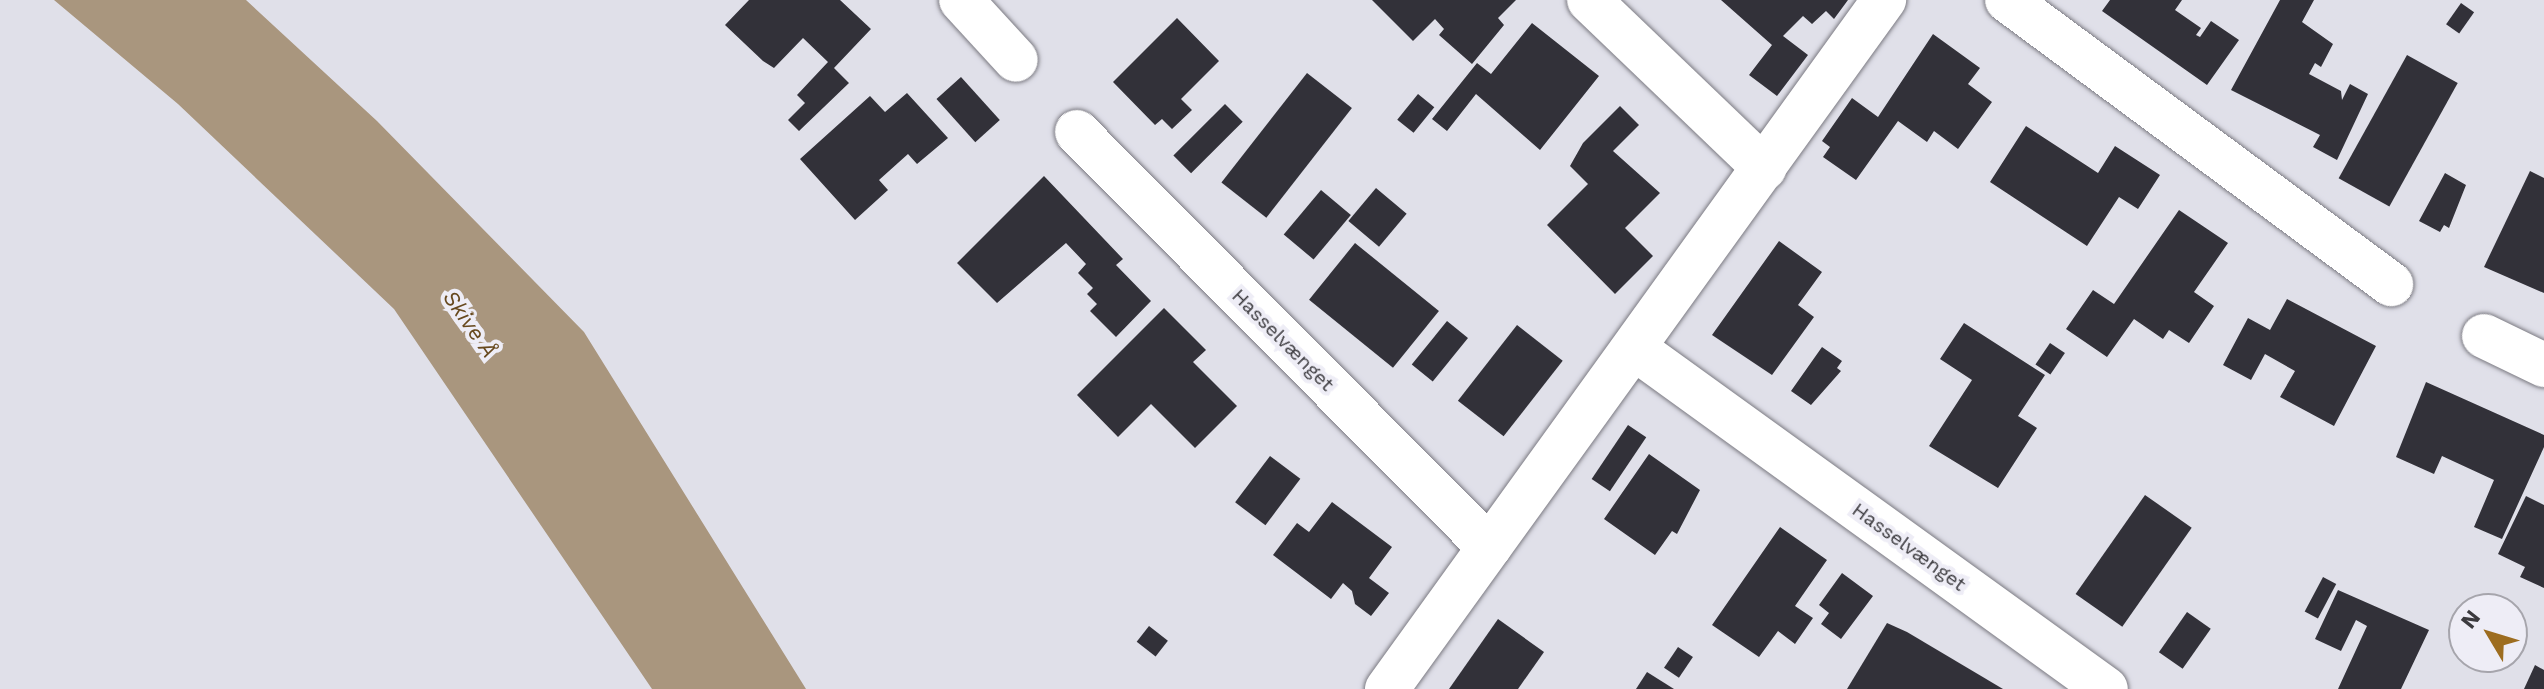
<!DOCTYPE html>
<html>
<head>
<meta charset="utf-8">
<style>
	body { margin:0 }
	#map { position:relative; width:2544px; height:689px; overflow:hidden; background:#e0e0e9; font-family:"Work Sans",sans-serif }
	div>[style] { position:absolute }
	.water>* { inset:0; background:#a9967e }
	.building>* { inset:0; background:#323139; transform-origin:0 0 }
	.roads { filter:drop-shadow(0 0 2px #7b7a82) drop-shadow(0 0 2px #7b7a82) }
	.minor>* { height:44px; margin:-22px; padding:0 22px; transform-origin:22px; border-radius:22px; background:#fff }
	span { translate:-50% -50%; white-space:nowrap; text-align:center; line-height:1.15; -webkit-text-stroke:8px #eeedf6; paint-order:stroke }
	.street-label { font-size:20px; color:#3b3a3e }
	.water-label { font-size:22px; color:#67491e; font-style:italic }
	.north { position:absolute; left:2448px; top:593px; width:80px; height:80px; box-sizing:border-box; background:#eeedf6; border:2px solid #a6a5ac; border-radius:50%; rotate:308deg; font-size:22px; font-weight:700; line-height:32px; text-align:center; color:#3b3a3e }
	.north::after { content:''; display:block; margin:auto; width:28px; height:36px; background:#9d6d20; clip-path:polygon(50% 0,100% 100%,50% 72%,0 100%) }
</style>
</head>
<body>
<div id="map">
	<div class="water">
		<i style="clip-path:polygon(54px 0,246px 0,377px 121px,584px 332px,806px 689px,652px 689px,394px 309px,178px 104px)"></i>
	</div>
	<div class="building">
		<i style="clip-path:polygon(749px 0,840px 0,871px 29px,834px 68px,849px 83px,799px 131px,788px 120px,805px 103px,797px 95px,828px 62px,803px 38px,774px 68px,763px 61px,725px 25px)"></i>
		<i style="clip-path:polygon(1372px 0,1516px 0,1498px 18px,1504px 25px,1472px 64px,1439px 35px,1444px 29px,1435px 19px,1413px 41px)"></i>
		<i style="clip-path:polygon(1721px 0,1848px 0,1834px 19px,1826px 11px,1812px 24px,1803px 16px,1783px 36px,1808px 55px,1777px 96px,1749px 75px,1772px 45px)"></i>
		<i style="clip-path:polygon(2110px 0,2182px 0,2175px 10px,2201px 28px,2196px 35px,2200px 37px,2211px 21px,2239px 40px,2207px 85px,2102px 11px)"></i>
		<i style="clip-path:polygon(2280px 0,2314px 0,2302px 22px,2333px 44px,2321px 67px,2315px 63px,2309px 74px,2341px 91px,2342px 100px,2350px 84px,2368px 94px,2337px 160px,2313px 147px,2320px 135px,2231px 90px)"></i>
		<i style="left:2461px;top:3px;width:16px;height:26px;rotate:35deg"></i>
		<i style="clip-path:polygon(1177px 18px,1219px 61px,1181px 99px,1192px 110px,1172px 129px,1162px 119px,1155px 125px,1113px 82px)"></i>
		<i style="clip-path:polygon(1532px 23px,1599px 76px,1540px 150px,1476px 94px,1447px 131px,1432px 119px,1477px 63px,1491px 74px)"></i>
		<i style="clip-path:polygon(1933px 34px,1980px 68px,1968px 84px,1992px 102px,1958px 149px,1934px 131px,1927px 142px,1898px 121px,1856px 180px,1823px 157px,1830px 147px,1822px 141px,1852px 98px,1878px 117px)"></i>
		<i style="left:2407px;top:55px;width:58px;height:141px;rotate:29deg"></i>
		<i style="left:1307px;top:73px;width:57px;height:139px;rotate:38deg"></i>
		<i style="left:961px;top:77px;width:58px;height:33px;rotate:48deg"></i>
		<i style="clip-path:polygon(907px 93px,948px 138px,917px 164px,908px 154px,879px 180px,888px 190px,855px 220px,800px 159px,870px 96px,885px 112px)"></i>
		<i style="left:1418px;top:94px;width:21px;height:33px;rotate:39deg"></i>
		<i style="left:1225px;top:104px;width:25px;height:73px;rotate:45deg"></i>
		<i style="clip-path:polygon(1620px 106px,1639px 125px,1613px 151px,1660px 193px,1625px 228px,1653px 256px,1615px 294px,1547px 225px,1588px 184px,1570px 166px,1583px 143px)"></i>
		<i style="clip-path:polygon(2026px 126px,2098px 173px,2115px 146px,2160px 175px,2138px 209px,2119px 197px,2087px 246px,1990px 182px)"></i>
		<i style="clip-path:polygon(2530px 171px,2544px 178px,2544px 293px,2484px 267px)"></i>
		<i style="clip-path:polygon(2445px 173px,2466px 185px,2449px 228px,2444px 225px,2440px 232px,2419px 221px)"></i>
		<i style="clip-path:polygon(1044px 176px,1123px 259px,1116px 265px,1151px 301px,1116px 337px,1090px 311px,1097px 304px,1087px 294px,1093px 288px,1078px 273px,1086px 264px,1066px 243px,997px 303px,957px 263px)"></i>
		<i style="left:1376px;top:188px;width:40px;height:43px;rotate:40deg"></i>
		<i style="left:1321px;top:190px;width:39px;height:58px;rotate:40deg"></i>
		<i style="clip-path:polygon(2179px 210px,2228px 243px,2194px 292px,2214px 306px,2189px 343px,2169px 330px,2163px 339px,2134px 319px,2107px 357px,2066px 329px,2093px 290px,2114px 304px)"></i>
		<i style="clip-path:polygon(1779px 241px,1822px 272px,1798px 305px,1814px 317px,1772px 375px,1712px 335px)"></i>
		<i style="left:1355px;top:243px;width:108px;height:73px;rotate:39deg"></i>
		<i style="clip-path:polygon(2287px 299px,2376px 346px,2334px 426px,2280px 397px,2295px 371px,2265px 354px,2251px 380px,2223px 365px,2248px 318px,2270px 330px)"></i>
		<i style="clip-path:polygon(1164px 308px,1206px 350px,1193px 362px,1237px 406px,1195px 448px,1151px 404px,1118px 437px,1077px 395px)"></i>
		<i style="left:1447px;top:321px;width:27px;height:56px;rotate:39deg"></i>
		<i style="clip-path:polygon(1964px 323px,2045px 375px,2018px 416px,2037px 428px,1998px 488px,1929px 446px,1972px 380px,1940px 359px)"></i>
		<i style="left:1517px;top:325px;width:58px;height:96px;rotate:38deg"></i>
		<i style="left:2050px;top:343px;width:18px;height:26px;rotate:34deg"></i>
		<i style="clip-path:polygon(1822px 347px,1842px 361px,1837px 368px,1841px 371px,1811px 405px,1791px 391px)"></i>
		<i style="clip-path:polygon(2426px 382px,2544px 435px,2544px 447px,2502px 539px,2474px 527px,2494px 480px,2442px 456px,2434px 474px,2396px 457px)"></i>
		<i style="left:1628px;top:425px;width:22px;height:65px;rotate:34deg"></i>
		<i style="clip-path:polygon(1649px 454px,1700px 490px,1677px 534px,1672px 531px,1655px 555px,1604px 519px)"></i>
		<i style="left:1270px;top:456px;width:38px;height:58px;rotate:37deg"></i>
		<i style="left:2145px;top:495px;width:57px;height:121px;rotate:35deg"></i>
		<i style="clip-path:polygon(2526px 496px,2544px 505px,2544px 588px,2520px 577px,2525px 567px,2498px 554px)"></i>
		<i style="clip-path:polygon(1332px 502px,1392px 547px,1369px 578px,1389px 593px,1371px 616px,1355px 604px,1352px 591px,1343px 583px,1331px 599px,1273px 555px,1297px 523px,1309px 532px)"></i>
		<i style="clip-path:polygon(1780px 527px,1827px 560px,1795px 606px,1813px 618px,1795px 644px,1778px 631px,1759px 657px,1712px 625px)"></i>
		<i style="clip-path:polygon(1842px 573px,1873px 596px,1841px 639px,1821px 624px,1829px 613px,1819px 605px)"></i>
		<i style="left:2323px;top:577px;width:15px;height:39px;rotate:28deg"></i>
		<i style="clip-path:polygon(2338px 590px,2429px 630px,2401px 689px,2338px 689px,2367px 626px,2356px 620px,2341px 651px,2315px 639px)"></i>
		<i style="left:2187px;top:612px;width:29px;height:49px;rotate:35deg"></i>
		<i style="clip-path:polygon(1498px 619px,1544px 652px,1518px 689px,1449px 689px)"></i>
		<i style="clip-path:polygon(1887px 623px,1907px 632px,2003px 689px,1847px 689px)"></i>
		<i style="left:1149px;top:626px;width:24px;height:20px;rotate:38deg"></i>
		<i style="left:1678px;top:647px;width:18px;height:25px;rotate:34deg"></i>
		<i style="clip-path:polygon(2535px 665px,2544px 670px,2544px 689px,2524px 689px)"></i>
		<i style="clip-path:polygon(1647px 672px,1674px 689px,1636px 689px)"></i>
	</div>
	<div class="roads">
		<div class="minor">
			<i style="left:961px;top:0;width:81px;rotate:47.5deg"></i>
			<i style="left:1589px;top:0;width:243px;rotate:43.8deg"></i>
			<i style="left:2007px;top:0;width:478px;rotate:36.5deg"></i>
			<i style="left:1077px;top:132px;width:585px;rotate:45.21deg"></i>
			<i style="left:2484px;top:336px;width:67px;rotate:25.8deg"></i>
			<i style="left:1634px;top:348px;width:582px;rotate:35.85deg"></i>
			<i style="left:1387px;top:689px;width:850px;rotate:-54.2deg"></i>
		</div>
	</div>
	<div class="street-label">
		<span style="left:1283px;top:340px;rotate:45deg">Hasselvænget</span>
		<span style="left:1909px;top:547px;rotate:36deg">Hasselvænget</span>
	</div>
	<div class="water-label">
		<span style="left:470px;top:324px;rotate:55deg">Skive Å</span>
	</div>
	<div class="north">N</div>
</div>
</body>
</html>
